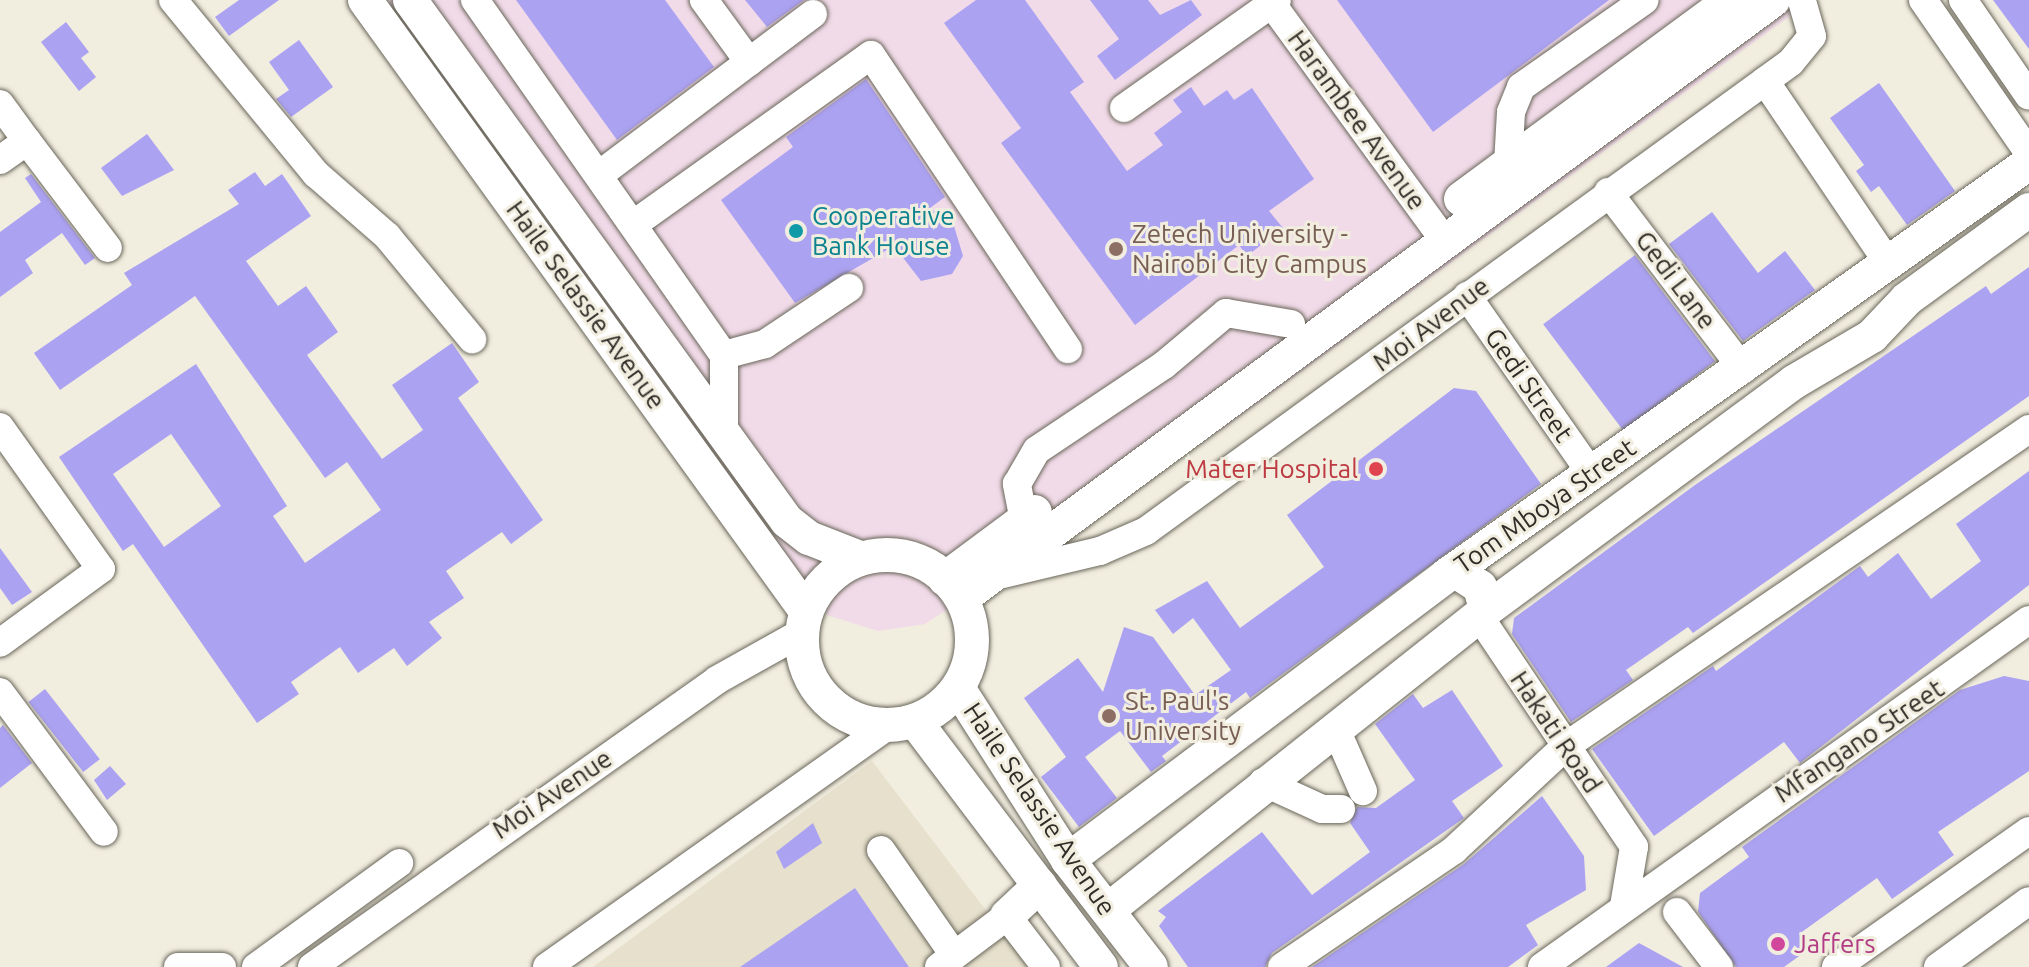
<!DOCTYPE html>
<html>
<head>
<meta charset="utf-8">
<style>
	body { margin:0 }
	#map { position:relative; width:2029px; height:967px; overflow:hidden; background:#f1eddf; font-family:Ubuntu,sans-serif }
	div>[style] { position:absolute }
	.commercial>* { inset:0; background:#f2dbe9 }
	.built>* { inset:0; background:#e6e0cc }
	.building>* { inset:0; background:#aca2f2; transform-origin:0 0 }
	.roads { filter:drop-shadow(0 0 2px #69665a) drop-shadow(0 0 2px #69665a) }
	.minor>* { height:28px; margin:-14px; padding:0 14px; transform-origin:14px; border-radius:14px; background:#fff }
	.major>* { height:34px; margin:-17px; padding:0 17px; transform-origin:17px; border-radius:17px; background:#fff }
	.major>.ring { margin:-17px; padding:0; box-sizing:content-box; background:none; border:34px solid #fff; border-radius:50% }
	.dots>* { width:22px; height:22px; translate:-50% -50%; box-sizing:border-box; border:4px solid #f1eddf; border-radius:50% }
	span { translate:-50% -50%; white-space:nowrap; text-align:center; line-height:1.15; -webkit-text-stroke:6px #f1eddf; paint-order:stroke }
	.street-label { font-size:26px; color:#2f2d28 }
	.culture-label { font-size:26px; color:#0d838f }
	.left { translate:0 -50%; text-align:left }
	.education-label { font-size:26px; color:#785e54 }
	.health-label { font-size:26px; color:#be3a42 }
	.right { translate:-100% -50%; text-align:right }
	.hotel-label { font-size:26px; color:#b23c85 }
</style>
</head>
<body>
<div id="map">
	<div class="commercial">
		<i style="clip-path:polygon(381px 0,1812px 0,1225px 427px,925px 624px,878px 631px,827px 615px)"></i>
	</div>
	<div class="built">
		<i style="clip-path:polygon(872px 761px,1029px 967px,593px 967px)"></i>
	</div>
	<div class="building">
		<i style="clip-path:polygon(239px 0,279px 0,229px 36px,215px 17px)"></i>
		<i style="clip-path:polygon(516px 0,665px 0,714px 67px,617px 140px)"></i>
		<i style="clip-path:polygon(745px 0,804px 0,767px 27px)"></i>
		<i style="clip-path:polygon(976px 0,1025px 0,1084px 82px,1070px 92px,1127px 171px,1163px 145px,1154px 133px,1182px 112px,1173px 100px,1191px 87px,1204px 106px,1227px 90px,1234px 100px,1252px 88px,1314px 179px,1269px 211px,1283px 228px,1247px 256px,1239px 245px,1135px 325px,1001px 143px,1021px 128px,944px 23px)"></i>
		<i style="clip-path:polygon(1090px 0,1148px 0,1160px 15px,1191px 0,1202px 15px,1115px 80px,1097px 56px,1119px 39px)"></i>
		<i style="clip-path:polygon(1337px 0,1609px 0,1433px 132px)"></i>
		<i style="clip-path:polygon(1993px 0,2029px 0,2029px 49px)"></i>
		<i style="clip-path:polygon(66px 22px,89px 52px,81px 58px,96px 77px,79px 91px,41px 42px)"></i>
		<i style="clip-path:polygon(299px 40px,333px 87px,291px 117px,276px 99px,289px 90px,269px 62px)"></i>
		<i style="clip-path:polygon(866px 79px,945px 197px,930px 208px,954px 226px,963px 256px,952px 274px,921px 281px,894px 246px,795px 303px,721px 200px,793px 147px,786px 137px)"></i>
		<i style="clip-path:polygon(1879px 83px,1955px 191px,1907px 225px,1879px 186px,1871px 192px,1856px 171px,1864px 165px,1830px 118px)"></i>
		<i style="clip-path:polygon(147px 134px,174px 170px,122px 196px,101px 168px)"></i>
		<i style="clip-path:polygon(evenodd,255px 172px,265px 186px,282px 174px,311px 216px,246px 261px,278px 306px,306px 286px,338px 332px,307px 355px,382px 459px,423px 430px,392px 385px,452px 343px,479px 382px,458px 398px,543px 520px,511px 544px,502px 532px,446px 571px,464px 598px,429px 622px,442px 638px,407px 666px,394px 648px,358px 673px,340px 647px,291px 682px,299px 694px,257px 723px,133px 544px,123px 551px,59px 457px,196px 364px,287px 506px,273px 516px,305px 563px,381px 510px,347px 462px,325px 478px,195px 296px,60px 390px,34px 353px,132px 285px,124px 273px,239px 204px,228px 190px,255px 172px,171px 434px,221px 506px,164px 547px,113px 474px,171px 434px)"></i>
		<i style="clip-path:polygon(31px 174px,95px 258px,85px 265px,62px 233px,25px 260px,33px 273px,0 297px,0 232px,41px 202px,25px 178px)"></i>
		<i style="clip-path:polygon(1712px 212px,1758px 273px,1785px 251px,1815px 290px,1743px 341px,1669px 244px)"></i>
		<i style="left:1635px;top:255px;width:133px;height:115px;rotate:53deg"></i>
		<i style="clip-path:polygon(2029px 267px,2029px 396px,1693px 633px,1688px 627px,1626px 670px,1633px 680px,1571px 722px,1512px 634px,1514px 618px,1695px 485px,1986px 286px,1991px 294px)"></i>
		<i style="clip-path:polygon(1454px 388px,1476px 391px,1541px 484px,1250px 698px,1246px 692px,1162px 756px,1166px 761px,1151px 772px,1120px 731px,1085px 757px,1117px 798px,1079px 827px,1041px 777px,1066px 757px,1024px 698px,1078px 658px,1103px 692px,1124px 627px,1153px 637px,1195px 695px,1231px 670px,1193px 618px,1173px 634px,1155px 610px,1207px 581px,1240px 628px,1324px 567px,1287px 515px)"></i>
		<i style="clip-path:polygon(2029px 471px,2029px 585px,1800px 763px,1784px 742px,1654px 836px,1592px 749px,1713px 666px,1716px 671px,1860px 566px,1868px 577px,1898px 553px,1931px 599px,1981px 561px,1956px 524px)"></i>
		<i style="clip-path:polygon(0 548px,32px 592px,12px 605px,0 588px)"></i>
		<i style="clip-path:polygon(2004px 676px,2029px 681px,2029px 771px,1938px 832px,1954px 855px,1892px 899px,1877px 878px,1799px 934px,1809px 949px,1784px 967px,1736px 967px,1698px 912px,1700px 893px,1749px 857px,1742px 847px,1960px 690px)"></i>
		<i style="left:45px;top:689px;width:89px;height:21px;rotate:52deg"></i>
		<i style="clip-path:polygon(1452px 690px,1503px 766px,1452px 801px,1464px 818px,1272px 953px,1265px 967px,1188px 967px,1159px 926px,1166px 917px,1158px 911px,1262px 832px,1312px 895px,1370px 852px,1350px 823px,1357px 807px,1376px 808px,1415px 780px,1375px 724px,1413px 694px,1423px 708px)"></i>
		<i style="clip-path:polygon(3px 725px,32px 763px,0 788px,0 728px)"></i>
		<i style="clip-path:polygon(110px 766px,126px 784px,107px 800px,94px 780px)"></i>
		<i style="clip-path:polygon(1542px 796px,1584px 856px,1586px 890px,1526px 925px,1538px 945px,1508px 967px,1312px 967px,1464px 864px)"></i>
		<i style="clip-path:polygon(813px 823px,822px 843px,784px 869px,776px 852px)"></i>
		<i style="clip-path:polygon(855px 888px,909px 967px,740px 967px)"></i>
		<i style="clip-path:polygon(1639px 943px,1683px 967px,1606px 967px)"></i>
	</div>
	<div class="roads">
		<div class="minor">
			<i style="left:173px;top:0;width:225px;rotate:50.6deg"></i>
			<i style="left:316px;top:174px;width:94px;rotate:41.1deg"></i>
			<i style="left:387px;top:236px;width:134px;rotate:50.5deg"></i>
			<i style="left:475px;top:0;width:434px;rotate:55deg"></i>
			<i style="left:724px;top:355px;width:80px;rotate:90deg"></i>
			<i style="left:1269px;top:0;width:297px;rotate:53.9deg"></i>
			<i style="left:1923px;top:0;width:186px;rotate:55.3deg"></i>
			<i style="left:1963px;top:0;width:116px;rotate:55.5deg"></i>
			<i style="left:749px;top:62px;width:80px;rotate:-36.9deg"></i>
			<i style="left:1765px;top:81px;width:221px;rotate:55.9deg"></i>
			<i style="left:0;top:104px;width:46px;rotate:53.9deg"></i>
			<i style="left:1124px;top:108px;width:187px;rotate:-35.2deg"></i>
			<i style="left:0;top:160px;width:33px;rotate:-35deg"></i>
			<i style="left:27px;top:141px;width:134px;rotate:52.9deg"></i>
			<i style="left:1508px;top:164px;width:52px;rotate:-86.7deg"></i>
			<i style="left:1511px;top:112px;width:27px;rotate:-68deg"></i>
			<i style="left:1521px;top:87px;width:151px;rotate:-35.1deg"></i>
			<i style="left:599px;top:175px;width:188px;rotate:-37deg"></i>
			<i style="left:749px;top:62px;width:77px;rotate:-126deg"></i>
			<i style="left:1608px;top:192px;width:223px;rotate:52.7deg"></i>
			<i style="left:634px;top:224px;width:291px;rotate:-35.5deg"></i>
			<i style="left:871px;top:55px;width:354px;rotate:56.2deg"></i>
			<i style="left:1467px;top:296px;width:216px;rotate:55deg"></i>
			<i style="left:724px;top:355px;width:42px;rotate:-15deg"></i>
			<i style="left:765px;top:344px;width:101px;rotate:-33.7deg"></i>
			<i style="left:0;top:427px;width:174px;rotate:54.6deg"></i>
			<i style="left:101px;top:569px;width:125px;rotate:143.8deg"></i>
			<i style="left:1024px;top:521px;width:38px;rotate:-101deg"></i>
			<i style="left:1017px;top:484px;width:39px;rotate:-60deg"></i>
			<i style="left:1037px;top:450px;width:153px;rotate:-33.8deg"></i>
			<i style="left:1164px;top:365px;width:81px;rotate:-40deg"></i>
			<i style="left:1226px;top:313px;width:66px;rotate:9.6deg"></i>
			<i style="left:995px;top:576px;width:108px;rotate:-13.4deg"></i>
			<i style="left:1100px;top:551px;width:50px;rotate:-23.5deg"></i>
			<i style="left:1146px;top:531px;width:797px;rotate:-36.02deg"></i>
			<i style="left:1791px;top:62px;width:33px;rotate:-51deg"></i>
			<i style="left:1812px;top:36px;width:37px;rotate:-106deg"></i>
			<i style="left:1486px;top:610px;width:9px;rotate:139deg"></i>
			<i style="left:1479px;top:616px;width:278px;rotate:56.1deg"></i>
			<i style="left:0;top:692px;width:174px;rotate:53.4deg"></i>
			<i style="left:1335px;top:727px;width:70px;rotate:66.4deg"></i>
			<i style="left:1263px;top:782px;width:65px;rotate:24.6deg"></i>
			<i style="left:1322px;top:809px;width:19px"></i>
			<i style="left:881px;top:850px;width:128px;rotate:55.2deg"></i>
			<i style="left:1624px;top:906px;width:60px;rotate:-80.4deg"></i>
			<i style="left:1677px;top:912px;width:69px;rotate:52.6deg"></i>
			<i style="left:178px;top:967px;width:44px"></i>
			<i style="left:256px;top:967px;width:177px;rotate:-36deg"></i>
			<i style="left:312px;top:967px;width:496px;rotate:-35.3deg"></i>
			<i style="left:717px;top:680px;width:96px;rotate:-29.2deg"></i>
			<i style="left:547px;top:967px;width:418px;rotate:-35.3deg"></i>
			<i style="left:939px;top:967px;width:85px;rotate:-36.9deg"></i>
			<i style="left:1007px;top:916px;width:64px;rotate:52.6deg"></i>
			<i style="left:1282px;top:967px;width:208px;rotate:-34.2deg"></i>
			<i style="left:1454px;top:850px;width:153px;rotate:-42.9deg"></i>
			<i style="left:1566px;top:746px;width:561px;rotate:-34.4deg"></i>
			<i style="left:1542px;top:967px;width:598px;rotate:-35.47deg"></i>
			<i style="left:1836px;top:967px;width:236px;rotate:-35.2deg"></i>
			<i style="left:1938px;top:967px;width:112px;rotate:-36deg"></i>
		</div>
		<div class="major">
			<i style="left:365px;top:0;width:754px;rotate:54.18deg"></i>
			<i style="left:410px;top:0;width:643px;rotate:54.11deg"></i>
			<i style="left:787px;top:521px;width:28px;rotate:38deg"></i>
			<i style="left:809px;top:538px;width:55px;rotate:21.4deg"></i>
			<i style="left:1461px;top:199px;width:335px;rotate:-36.4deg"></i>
			<i class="ring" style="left:802px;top:555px;width:136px;height:136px"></i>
			<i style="left:1454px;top:570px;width:31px;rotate:33deg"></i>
			<i style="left:1480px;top:587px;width:24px;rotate:75deg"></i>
			<i style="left:1486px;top:610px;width:383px;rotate:-36.5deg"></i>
			<i style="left:1794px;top:382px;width:91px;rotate:-30.5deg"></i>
			<i style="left:1872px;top:336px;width:51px;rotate:-46.6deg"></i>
			<i style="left:1907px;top:299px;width:151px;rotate:-36.1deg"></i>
			<i style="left:945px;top:579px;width:112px;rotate:-36.7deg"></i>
			<i style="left:962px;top:598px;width:1008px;rotate:-36.4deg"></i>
			<i style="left:958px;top:688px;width:204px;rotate:57.4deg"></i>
			<i style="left:1068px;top:860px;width:135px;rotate:52.2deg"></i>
			<i style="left:915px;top:721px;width:308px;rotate:52.9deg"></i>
			<i style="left:1068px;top:860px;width:474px;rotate:-36.9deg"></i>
			<i style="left:1447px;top:575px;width:713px;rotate:-35.29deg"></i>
			<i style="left:1108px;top:910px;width:473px;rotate:-38.4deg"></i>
			<i style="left:1007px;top:916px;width:45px;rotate:-43.2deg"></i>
		</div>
	</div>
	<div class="dots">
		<i style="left:796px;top:231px;background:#0f9aa8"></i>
		<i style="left:1116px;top:249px;background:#8d6e63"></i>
		<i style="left:1376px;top:469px;background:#e0444e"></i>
		<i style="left:1109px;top:716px;background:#8d6e63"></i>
		<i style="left:1778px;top:944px;background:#d1479c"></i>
	</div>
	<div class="street-label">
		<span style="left:1357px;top:120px;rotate:54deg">Harambee Avenue</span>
		<span style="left:1676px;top:280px;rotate:53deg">Gedi Lane</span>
		<span style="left:586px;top:305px;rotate:54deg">Haile Selassie Avenue</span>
		<span style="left:1431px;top:324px;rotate:-37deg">Moi Avenue</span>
		<span style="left:1529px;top:385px;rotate:55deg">Gedi Street</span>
		<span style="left:1545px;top:506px;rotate:-35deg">Tom Mboya Street</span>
		<span style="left:1556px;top:732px;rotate:56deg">Hakati Road</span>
		<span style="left:1859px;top:741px;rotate:-34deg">Mfangano Street</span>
		<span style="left:552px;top:794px;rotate:-34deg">Moi Avenue</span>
		<span style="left:1040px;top:809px;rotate:56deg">Haile Selassie Avenue</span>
	</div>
	<div class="culture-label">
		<span class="left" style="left:812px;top:231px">Cooperative<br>Bank House</span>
	</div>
	<div class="education-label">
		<span class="left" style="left:1132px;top:249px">Zetech University -<br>Nairobi City Campus</span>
		<span class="left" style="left:1125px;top:716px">St. Paul's<br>University</span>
	</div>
	<div class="health-label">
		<span class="right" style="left:1358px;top:469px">Mater Hospital</span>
	</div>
	<div class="hotel-label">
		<span class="left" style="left:1794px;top:944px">Jaffers</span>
	</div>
</div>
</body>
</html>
